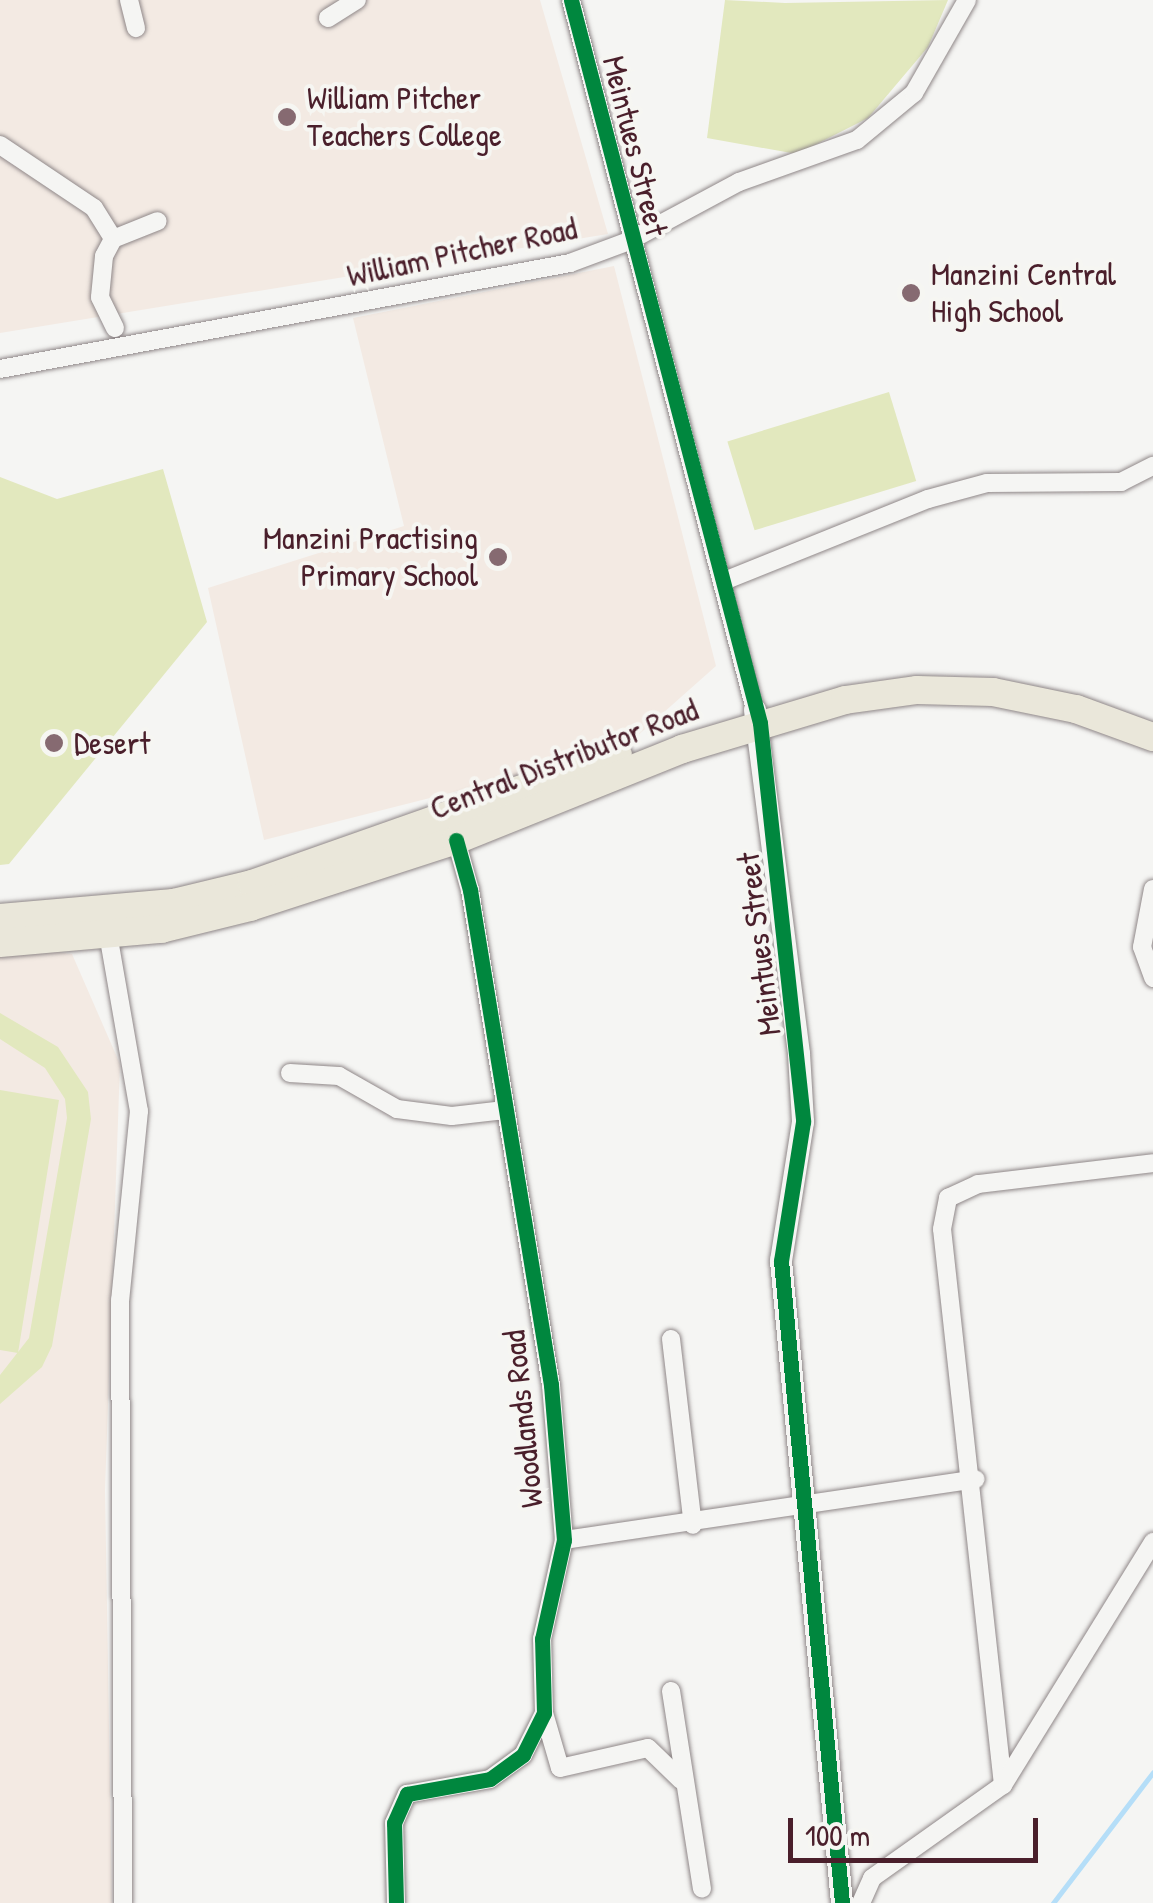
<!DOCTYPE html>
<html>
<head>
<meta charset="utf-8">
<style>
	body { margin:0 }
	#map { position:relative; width:1153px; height:1903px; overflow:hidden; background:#f5f5f3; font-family:"Patrick Hand",sans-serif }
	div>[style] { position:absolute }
	.built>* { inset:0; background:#f3eae3 }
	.green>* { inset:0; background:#e2e8be; transform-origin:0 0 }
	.stream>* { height:5px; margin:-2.5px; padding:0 2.5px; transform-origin:2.5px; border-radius:2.5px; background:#b5def8 }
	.roads { filter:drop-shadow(0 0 2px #8f8788) drop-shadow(0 0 2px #8f8788) }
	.minor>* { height:18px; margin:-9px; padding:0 9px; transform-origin:9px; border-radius:9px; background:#f5f5f3 }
	.tertiary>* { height:22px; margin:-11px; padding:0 11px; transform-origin:11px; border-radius:11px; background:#f5f5f3 }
	.trunk>* { height:28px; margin:-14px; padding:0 14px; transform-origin:14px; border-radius:14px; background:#eae7da }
	.cycleway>* { height:15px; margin:-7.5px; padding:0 7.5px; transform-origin:7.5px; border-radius:7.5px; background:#00873e }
	.dots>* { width:28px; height:28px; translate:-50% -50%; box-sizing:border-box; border:5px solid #f6f6f2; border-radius:50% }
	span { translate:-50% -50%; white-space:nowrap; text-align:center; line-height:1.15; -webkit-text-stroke:8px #f6f6f2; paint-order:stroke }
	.poi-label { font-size:32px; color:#4a1f2b }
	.left { translate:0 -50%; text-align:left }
	.right { translate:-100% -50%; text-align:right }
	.street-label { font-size:32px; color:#4a1f2b }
	.scale { position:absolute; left:788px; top:1818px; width:250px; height:45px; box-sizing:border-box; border:5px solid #4a1f2b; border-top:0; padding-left:12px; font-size:30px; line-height:35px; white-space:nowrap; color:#4a1f2b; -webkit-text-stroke:8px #f6f6f2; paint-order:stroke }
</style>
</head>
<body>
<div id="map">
	<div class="built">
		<i style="clip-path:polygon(0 0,540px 0,608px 234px,0 333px)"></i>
		<i style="clip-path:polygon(614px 266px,716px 666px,636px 737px,553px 767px,264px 840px,208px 588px,404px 526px,353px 318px)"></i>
		<i style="clip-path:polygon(0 944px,72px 954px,120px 1064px,105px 1490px,112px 1903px,0 1903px)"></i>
	</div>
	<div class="green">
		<i style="clip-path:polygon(725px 0,785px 3px,948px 0,928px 47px,868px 118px,797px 154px,707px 138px)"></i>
		<i style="left:889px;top:392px;width:93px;height:169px;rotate:73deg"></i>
		<i style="clip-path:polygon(163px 469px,207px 622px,9px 864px,0 865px,0 477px,57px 499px)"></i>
		<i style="clip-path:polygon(0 1013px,58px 1047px,88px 1092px,91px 1119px,52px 1346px,42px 1367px,0 1404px,0 1375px,29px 1338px,67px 1118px,65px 1099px,45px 1068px,0 1039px)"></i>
		<i style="clip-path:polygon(0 1090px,59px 1100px,18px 1353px,0 1350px)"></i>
	</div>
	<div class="stream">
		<i style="left:1053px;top:1903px;width:165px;rotate:-52.6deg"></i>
	</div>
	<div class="roads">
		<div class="minor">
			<i style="left:129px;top:0;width:29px;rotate:76deg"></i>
			<i style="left:571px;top:0;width:733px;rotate:75.47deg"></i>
			<i style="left:328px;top:18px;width:34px;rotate:-32deg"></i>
			<i style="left:0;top:145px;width:113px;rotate:33.8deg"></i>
			<i style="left:94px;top:208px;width:36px;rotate:58deg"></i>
			<i style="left:115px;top:328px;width:34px;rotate:-116deg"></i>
			<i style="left:100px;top:297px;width:41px;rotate:-84.4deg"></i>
			<i style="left:104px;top:256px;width:19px;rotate:-62deg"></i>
			<i style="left:113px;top:239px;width:48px;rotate:-21.8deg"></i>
			<i style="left:0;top:369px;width:580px;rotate:-10.53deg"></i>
			<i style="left:570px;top:263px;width:63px;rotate:-20.4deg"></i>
			<i style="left:629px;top:241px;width:125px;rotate:-28.2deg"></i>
			<i style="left:739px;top:182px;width:125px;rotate:-19.6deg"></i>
			<i style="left:857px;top:140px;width:74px;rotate:-39.5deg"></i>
			<i style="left:914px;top:93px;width:107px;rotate:-60.3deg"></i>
			<i style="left:724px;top:581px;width:220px;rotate:-21.9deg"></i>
			<i style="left:928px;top:499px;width:61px;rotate:-15.2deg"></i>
			<i style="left:987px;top:483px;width:134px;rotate:-0.4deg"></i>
			<i style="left:1121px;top:482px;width:36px;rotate:-27deg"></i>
			<i style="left:1153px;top:889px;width:59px;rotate:100.7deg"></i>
			<i style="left:1142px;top:947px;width:33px;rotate:70deg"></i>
			<i style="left:107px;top:928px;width:186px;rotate:80.1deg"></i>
			<i style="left:139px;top:1111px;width:190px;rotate:95.7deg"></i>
			<i style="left:120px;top:1300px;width:603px;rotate:89.71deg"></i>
			<i style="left:290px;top:1073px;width:49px;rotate:3.5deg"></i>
			<i style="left:339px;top:1076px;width:67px;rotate:29.6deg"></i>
			<i style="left:397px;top:1109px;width:55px;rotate:7.3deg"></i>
			<i style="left:452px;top:1116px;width:53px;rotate:-6.5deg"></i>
			<i style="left:671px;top:1339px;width:187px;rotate:83.3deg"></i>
			<i style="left:564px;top:1540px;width:416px;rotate:-8.4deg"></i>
			<i style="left:671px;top:1691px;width:200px;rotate:81.1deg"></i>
			<i style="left:544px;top:1713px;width:57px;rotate:73.8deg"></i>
			<i style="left:560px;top:1768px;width:90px;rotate:-12.8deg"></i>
			<i style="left:648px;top:1748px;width:46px;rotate:44.1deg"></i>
			<i style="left:1003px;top:1785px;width:559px;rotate:-96.26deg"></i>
			<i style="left:942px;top:1229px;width:32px;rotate:-79deg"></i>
			<i style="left:948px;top:1198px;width:33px;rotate:-25deg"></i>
			<i style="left:978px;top:1184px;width:176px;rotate:-6.8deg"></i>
			<i style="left:396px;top:1903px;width:80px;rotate:-91.4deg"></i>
			<i style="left:394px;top:1823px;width:32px;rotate:-66deg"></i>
			<i style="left:407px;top:1794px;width:84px;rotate:-10.2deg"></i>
			<i style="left:490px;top:1779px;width:41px;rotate:-36deg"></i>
			<i style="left:523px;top:1755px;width:47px;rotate:-63.4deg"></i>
			<i style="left:544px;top:1713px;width:74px;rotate:-91.5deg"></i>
			<i style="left:542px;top:1639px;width:101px;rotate:-77.5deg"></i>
			<i style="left:564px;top:1540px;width:156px;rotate:-94.8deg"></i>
			<i style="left:551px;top:1385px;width:502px;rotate:-99.29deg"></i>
			<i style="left:470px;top:890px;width:52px;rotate:-105.6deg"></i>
			<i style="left:861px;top:1903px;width:27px;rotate:-66deg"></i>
			<i style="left:872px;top:1878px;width:161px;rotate:-35.4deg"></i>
			<i style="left:1003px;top:1785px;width:286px;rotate:-58.3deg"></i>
		</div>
		<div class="tertiary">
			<i style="left:755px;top:710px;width:347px;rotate:82.7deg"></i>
			<i style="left:799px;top:1054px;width:68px;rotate:86.6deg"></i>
			<i style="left:803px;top:1122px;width:141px;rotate:99deg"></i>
			<i style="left:781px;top:1261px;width:645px;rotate:84.57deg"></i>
		</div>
		<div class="trunk">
			<i style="left:0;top:918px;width:174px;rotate:-5deg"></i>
			<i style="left:173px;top:903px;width:81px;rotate:-13.5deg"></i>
			<i style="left:252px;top:884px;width:388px;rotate:-19.4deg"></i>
			<i style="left:0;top:943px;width:162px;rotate:-5deg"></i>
			<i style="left:161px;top:929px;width:92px;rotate:-13.9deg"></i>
			<i style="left:250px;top:907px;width:217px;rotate:-18deg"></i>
			<i style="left:456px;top:840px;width:244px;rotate:-21.9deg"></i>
			<i style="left:682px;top:749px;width:170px;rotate:-16.7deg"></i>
			<i style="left:845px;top:700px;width:73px;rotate:-7.9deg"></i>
			<i style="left:917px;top:690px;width:76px;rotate:1.5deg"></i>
			<i style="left:993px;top:692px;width:85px;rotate:11.6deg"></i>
			<i style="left:1076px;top:709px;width:82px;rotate:20deg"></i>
		</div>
	</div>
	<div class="cycleway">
		<i style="left:571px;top:0;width:747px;rotate:75.35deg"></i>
		<i style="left:760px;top:723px;width:401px;rotate:83.8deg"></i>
		<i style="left:803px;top:1122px;width:141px;rotate:99deg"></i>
		<i style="left:781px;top:1261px;width:645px;rotate:84.57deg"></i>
		<i style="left:396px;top:1903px;width:80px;rotate:-91.4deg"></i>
		<i style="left:394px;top:1823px;width:32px;rotate:-66deg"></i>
		<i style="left:407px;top:1794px;width:84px;rotate:-10.2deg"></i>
		<i style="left:490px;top:1779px;width:41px;rotate:-36deg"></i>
		<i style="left:523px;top:1755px;width:47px;rotate:-63.4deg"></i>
		<i style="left:544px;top:1713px;width:74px;rotate:-91.5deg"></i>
		<i style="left:542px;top:1639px;width:101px;rotate:-77.5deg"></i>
		<i style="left:564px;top:1540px;width:156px;rotate:-94.8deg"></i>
		<i style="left:551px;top:1385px;width:502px;rotate:-99.29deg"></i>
		<i style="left:470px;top:890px;width:52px;rotate:-105.6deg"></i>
	</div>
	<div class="dots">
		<i style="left:287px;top:117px;background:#866a71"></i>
		<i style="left:911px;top:293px;background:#866a71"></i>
		<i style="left:498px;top:557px;background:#866a71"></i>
		<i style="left:54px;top:743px;background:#866a71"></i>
	</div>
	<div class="poi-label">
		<span class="left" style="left:307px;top:117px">William Pitcher<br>Teachers College</span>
		<span class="left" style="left:931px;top:293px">Manzini Central<br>High School</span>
		<span class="right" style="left:478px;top:557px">Manzini Practising<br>Primary School</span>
		<span class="left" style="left:74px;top:743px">Desert</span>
	</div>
	<div class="street-label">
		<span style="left:635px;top:146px;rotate:76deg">Meintues Street</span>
		<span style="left:462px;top:252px;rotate:-12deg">William Pitcher Road</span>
		<span style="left:564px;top:759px;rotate:-21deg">Central Distributor Road</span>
		<span style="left:759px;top:944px;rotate:-97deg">Meintues Street</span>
		<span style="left:523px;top:1419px;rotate:-96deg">Woodlands Road</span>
	</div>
	<div class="scale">100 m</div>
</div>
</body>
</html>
